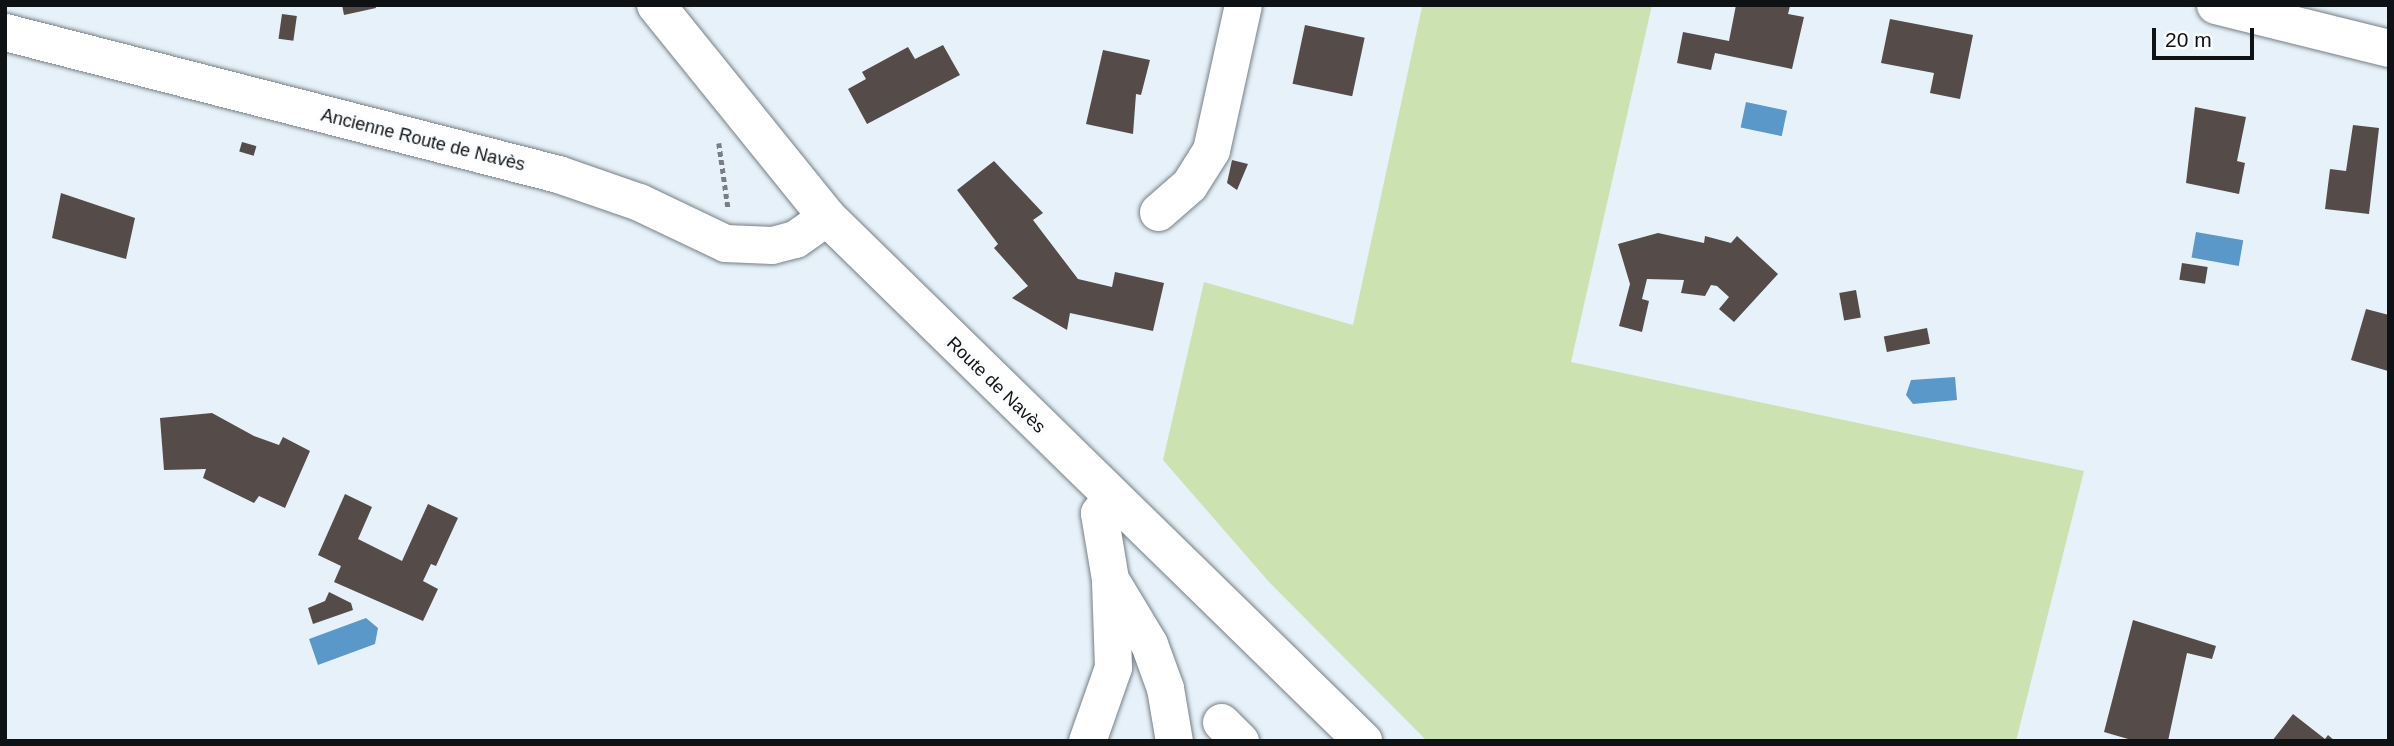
<!DOCTYPE html>
<html>
<head>
<meta charset="utf-8">
<style>
	body { margin:0 }
	#map { position:relative; width:2394px; height:746px; overflow:hidden; background:#e7f1f9; font-family:Arial,sans-serif }
	div>[style] { position:absolute }
	.green>* { inset:0; background:#cce2b0 }
	.water>* { inset:0; background:#5b98ca; transform-origin:0 0 }
	.building>* { inset:0; background:#554b49; transform-origin:0 0 }
	.path>* { height:4.5px; margin-top:-2.25px; transform-origin:0; background:repeating-linear-gradient(90deg,#787f84 0 5px,transparent 0 8.5px) }
	.roads { filter:drop-shadow(0 0 2px #778086) drop-shadow(0 0 2px #778086) }
	.minor>* { height:37px; margin:-18.5px; padding:0 18.5px; transform-origin:18.5px; border-radius:18.5px; background:#fff }
	.major>* { height:38px; margin:-19px; padding:0 19px; transform-origin:19px; border-radius:19px; background:#fff }
	span { translate:-50% -50%; white-space:nowrap; text-align:center; line-height:1.15; -webkit-text-stroke:7px #fbfdff; paint-order:stroke }
	.street-label { font-size:18px; color:#0f1214 }
	.frame { position:absolute; inset:0; border:7px solid #0f1214; pointer-events:none }
	.scale { position:absolute; left:2152px; top:28px; width:102px; height:32px; box-sizing:border-box; border:4px solid #0f1214; border-top:0; padding-left:9px; font-size:21px; line-height:24px; white-space:nowrap; color:#0f1214; -webkit-text-stroke:5px #fbfdff; paint-order:stroke }
</style>
</head>
<body>
<div id="map">
	<div class="green">
		<i style="clip-path:polygon(1418px 5px,1652px 5px,1571px 362px,2084px 471px,2016px 741px,1427px 741px,1270px 583px,1163px 460px,1204px 282px,1353px 325px,1422px 7px)"></i>
	</div>
	<div class="water">
		<i style="left:1746px;top:102px;width:42px;height:26px;rotate:12deg"></i>
		<i style="left:2196px;top:232px;width:48px;height:26px;rotate:10deg"></i>
		<i style="clip-path:polygon(1955px 377px,1957px 400px,1913px 404px,1906px 395px,1911px 380px)"></i>
		<i style="clip-path:polygon(366px 618px,378px 628px,375px 644px,318px 665px,309px 639px)"></i>
	</div>
	<div class="building">
		<i style="clip-path:polygon(342px 5px,375px 5px,376px 8px,344px 15px)"></i>
		<i style="clip-path:polygon(1736px 5px,1790px 6px,1788px 14px,1804px 17px,1792px 69px,1715px 53px,1711px 70px,1677px 63px,1683px 32px,1729px 41px)"></i>
		<i style="left:282px;top:14px;width:15px;height:25px;rotate:8deg"></i>
		<i style="clip-path:polygon(1890px 19px,1973px 35px,1960px 99px,1930px 93px,1934px 73px,1881px 63px)"></i>
		<i style="left:1305px;top:25px;width:61px;height:60px;rotate:12deg"></i>
		<i style="clip-path:polygon(943px 45px,960px 75px,867px 124px,848px 89px,866px 79px,862px 72px,908px 47px,915px 59px)"></i>
		<i style="clip-path:polygon(1103px 50px,1150px 60px,1141px 95px,1136px 94px,1133px 134px,1086px 124px)"></i>
		<i style="clip-path:polygon(2195px 107px,2246px 117px,2237px 161px,2245px 163px,2239px 194px,2186px 183px)"></i>
		<i style="clip-path:polygon(2353px 125px,2379px 128px,2369px 214px,2325px 209px,2330px 169px,2346px 171px)"></i>
		<i style="left:242px;top:142px;width:15px;height:10px;rotate:16deg"></i>
		<i style="clip-path:polygon(1232px 160px,1248px 164px,1237px 190px,1227px 183px)"></i>
		<i style="clip-path:polygon(994px 161px,1043px 213px,1033px 220px,1078px 279px,1112px 287px,1115px 272px,1164px 283px,1153px 331px,1070px 313px,1067px 330px,1012px 298px,1028px 286px,994px 248px,998px 244px,957px 190px)"></i>
		<i style="clip-path:polygon(61px 193px,135px 218px,126px 259px,52px 238px)"></i>
		<i style="clip-path:polygon(1658px 233px,1704px 243px,1705px 236px,1731px 243px,1737px 236px,1778px 274px,1734px 322px,1719px 309px,1729px 297px,1717px 286px,1711px 285px,1705px 296px,1681px 293px,1684px 280px,1647px 279px,1642px 299px,1649px 301px,1642px 332px,1619px 326px,1630px 284px,1618px 244px)"></i>
		<i style="left:2182px;top:263px;width:26px;height:17px;rotate:9deg"></i>
		<i style="left:1856px;top:290px;width:28px;height:17px;rotate:80deg"></i>
		<i style="clip-path:polygon(2366px 309px,2389px 315px,2388px 371px,2351px 360px)"></i>
		<i style="left:1927px;top:328px;width:16px;height:44px;rotate:79deg"></i>
		<i style="clip-path:polygon(212px 413px,254px 436px,279px 445px,283px 437px,310px 451px,285px 508px,259px 496px,254px 503px,203px 478px,206px 469px,164px 470px,160px 418px)"></i>
		<i style="clip-path:polygon(345px 494px,372px 507px,358px 539px,402px 561px,428px 504px,458px 518px,436px 566px,431px 564px,423px 581px,438px 589px,423px 621px,334px 582px,341px 566px,318px 555px)"></i>
		<i style="clip-path:polygon(329px 592px,351px 603px,353px 610px,313px 624px,308px 608px,325px 601px)"></i>
		<i style="clip-path:polygon(2133px 620px,2216px 646px,2212px 659px,2187px 653px,2168px 741px,2135px 741px,2104px 732px)"></i>
		<i style="clip-path:polygon(2293px 714px,2325px 739px,2328px 735px,2335px 741px,2272px 741px)"></i>
	</div>
	<div class="path">
		<i style="left:719px;top:143px;width:65px;rotate:82deg"></i>
	</div>
	<div class="roads">
		<div class="minor">
			<i style="left:2215px;top:5px;width:179px;rotate:13.9deg"></i>
			<i style="left:5px;top:32px;width:571px;rotate:14.4deg"></i>
			<i style="left:558px;top:174px;width:86px;rotate:19.1deg"></i>
			<i style="left:639px;top:202px;width:95px;rotate:25.5deg"></i>
			<i style="left:725px;top:243px;width:47px;rotate:2.4deg"></i>
			<i style="left:772px;top:245px;width:24px;rotate:-15deg"></i>
			<i style="left:795px;top:239px;width:39px;rotate:-35deg"></i>
			<i style="left:1158px;top:212px;width:41px;rotate:-41.1deg"></i>
			<i style="left:1189px;top:185px;width:41px;rotate:-57.8deg"></i>
			<i style="left:1211px;top:150px;width:148px;rotate:-77.6deg"></i>
			<i style="left:1113px;top:584px;width:70px;rotate:59deg"></i>
			<i style="left:1149px;top:644px;width:47px;rotate:70deg"></i>
			<i style="left:1165px;top:688px;width:54px;rotate:80.4deg"></i>
			<i style="left:1221px;top:722px;width:27px;rotate:45deg"></i>
			<i style="left:1087px;top:741px;width:78px;rotate:-70.6deg"></i>
			<i style="left:1113px;top:667px;width:88px;rotate:-92deg"></i>
			<i style="left:1110px;top:579px;width:67px;rotate:-99.5deg"></i>
			<i style="left:1099px;top:513px;width:21px;rotate:-53deg"></i>
		</div>
		<div class="major">
			<i style="left:656px;top:5px;width:272px;rotate:51.1deg"></i>
			<i style="left:827px;top:217px;width:750px;rotate:44.35deg"></i>
		</div>
	</div>
	<div class="street-label">
		<span style="left:423px;top:140px;rotate:14deg">Ancienne Route de Navès</span>
		<span style="left:996px;top:385px;rotate:44deg">Route de Navès</span>
	</div>
	<div class="frame"></div>
	<div class="scale">20 m</div>
</div>
</body>
</html>
